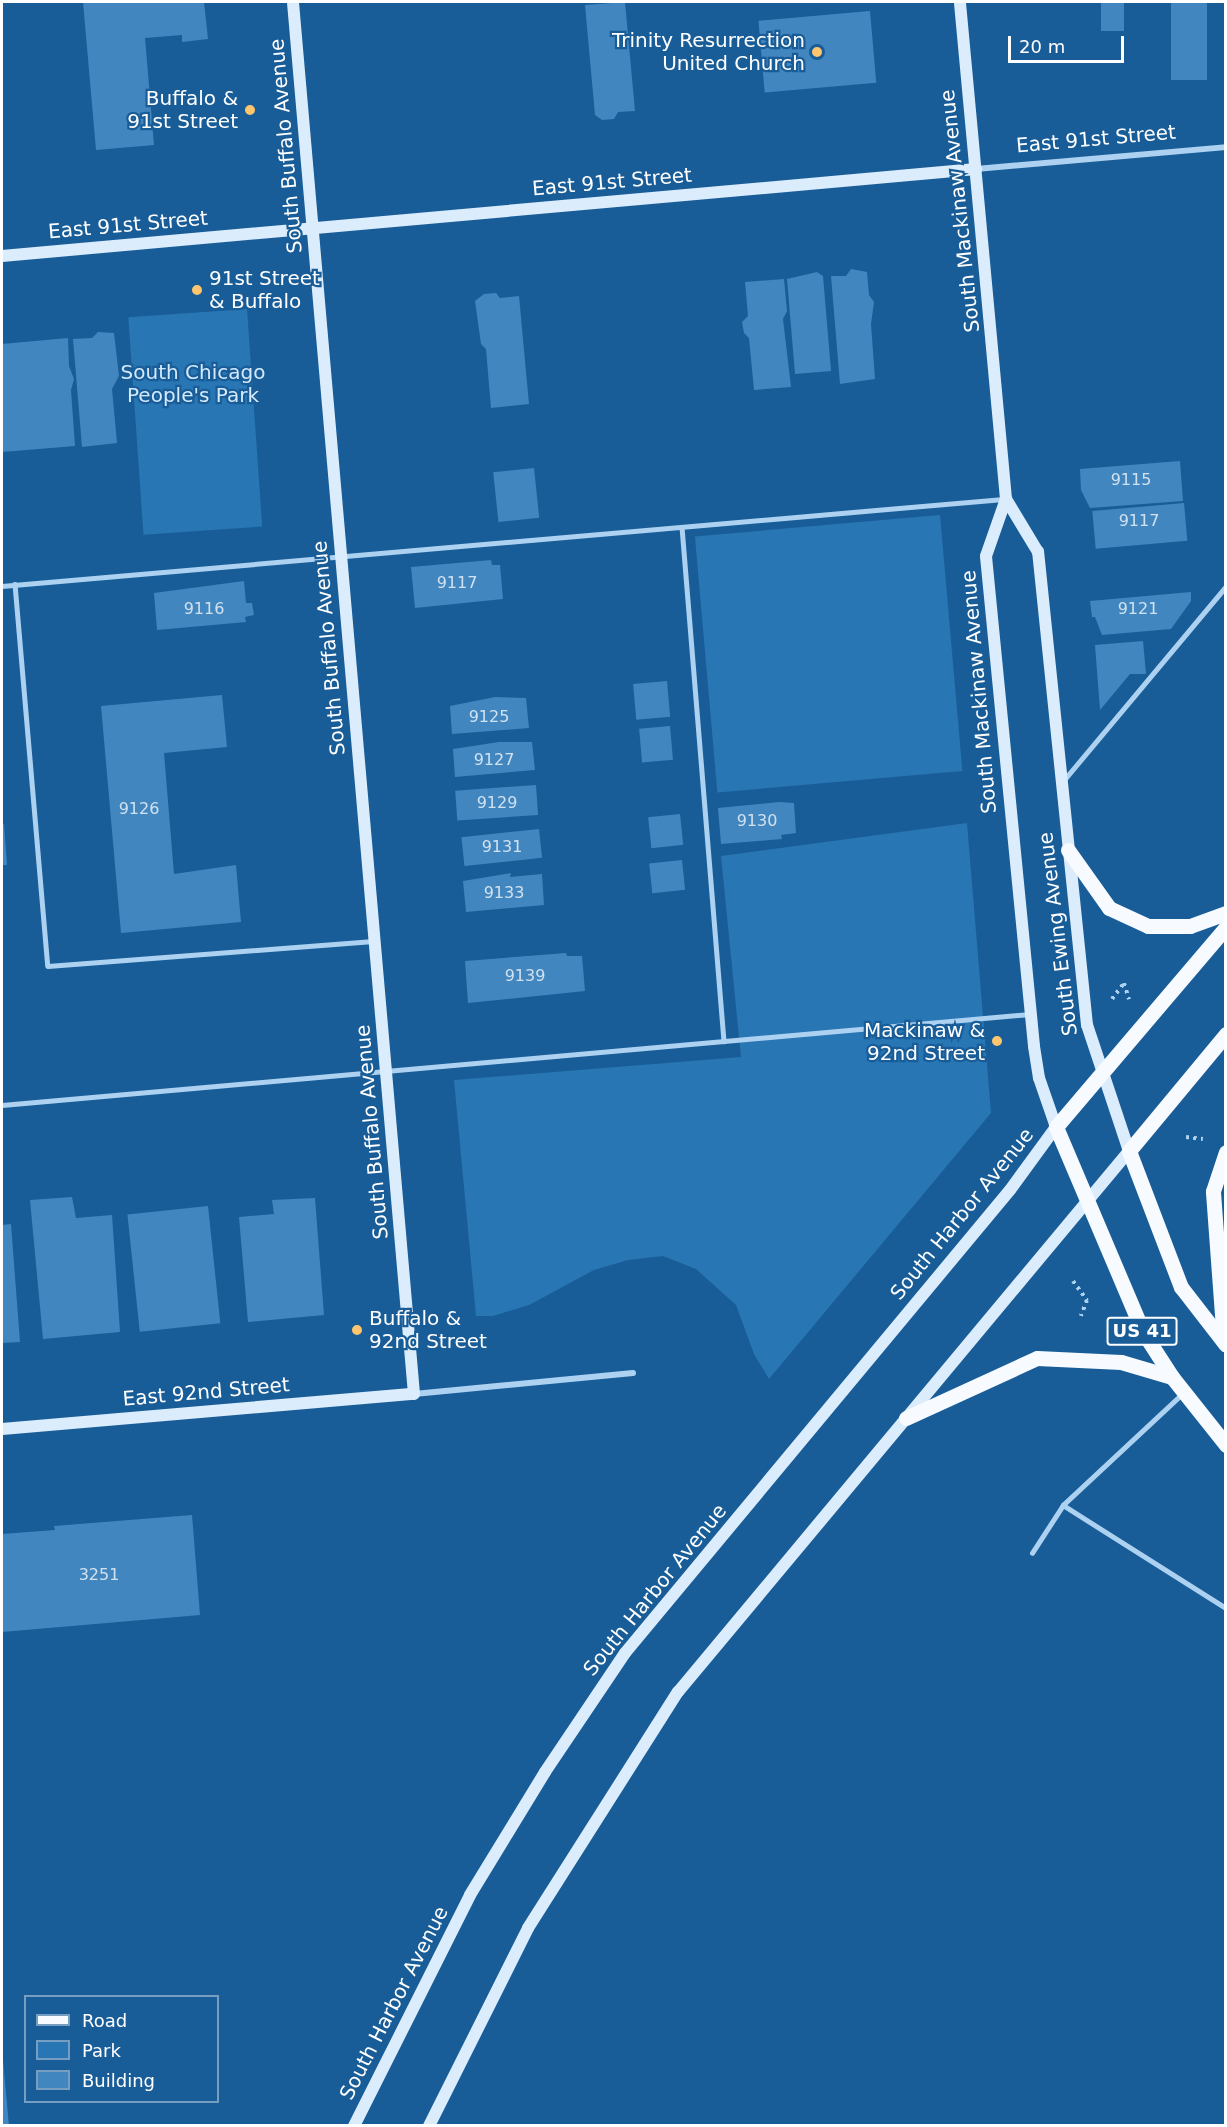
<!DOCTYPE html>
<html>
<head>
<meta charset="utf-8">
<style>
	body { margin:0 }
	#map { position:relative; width:1227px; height:2127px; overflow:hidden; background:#195d98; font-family:"DejaVu Sans",sans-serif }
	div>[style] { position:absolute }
	.green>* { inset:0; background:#2876b4; transform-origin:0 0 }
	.building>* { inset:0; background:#4286bf; transform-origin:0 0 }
	.path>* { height:4px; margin-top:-2px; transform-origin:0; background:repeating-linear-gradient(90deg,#add2f1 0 3px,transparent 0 7.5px) }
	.lane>* { height:4.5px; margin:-2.25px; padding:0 2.25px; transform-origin:2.25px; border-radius:2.25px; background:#add2f1 }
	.street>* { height:6px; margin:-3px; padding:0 3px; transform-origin:3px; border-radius:3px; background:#add2f1 }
	.secondary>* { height:12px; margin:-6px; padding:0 6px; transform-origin:6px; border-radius:6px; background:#dbecfc }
	.primary>* { height:15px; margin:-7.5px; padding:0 7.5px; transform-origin:7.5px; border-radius:7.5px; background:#f7fbff }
	.dots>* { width:16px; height:16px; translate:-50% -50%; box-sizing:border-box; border:3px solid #195d98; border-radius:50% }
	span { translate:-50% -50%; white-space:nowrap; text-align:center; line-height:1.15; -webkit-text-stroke:4.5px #195d98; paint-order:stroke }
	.number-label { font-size:16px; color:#d0e1ef }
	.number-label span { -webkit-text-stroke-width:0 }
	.shield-label span { padding:2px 4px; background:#195d98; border:2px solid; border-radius:4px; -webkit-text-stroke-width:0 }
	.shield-label { font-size:18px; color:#fff; font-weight:700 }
	.poi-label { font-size:20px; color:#fff }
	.right { translate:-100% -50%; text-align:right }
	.left { translate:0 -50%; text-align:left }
	.street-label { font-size:20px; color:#fff }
	.park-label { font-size:20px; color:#d4eafc }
	.frame { position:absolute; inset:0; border:3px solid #fff; pointer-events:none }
	.legend { position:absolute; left:24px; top:1995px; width:195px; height:108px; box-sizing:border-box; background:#195d98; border:2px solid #759ec1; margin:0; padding:8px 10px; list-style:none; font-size:18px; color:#fff }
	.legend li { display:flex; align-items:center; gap:12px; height:30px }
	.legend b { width:30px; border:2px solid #759ec1 }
	.scale { position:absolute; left:1008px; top:36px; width:116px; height:27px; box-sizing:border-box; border:3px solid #fff; border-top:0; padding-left:8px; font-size:18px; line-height:21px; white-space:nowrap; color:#fff; -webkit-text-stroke:4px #195d98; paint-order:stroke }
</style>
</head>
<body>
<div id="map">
	<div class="green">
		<i style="left:247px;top:309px;width:218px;height:119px;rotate:86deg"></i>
		<i style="left:940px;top:515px;width:257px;height:246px;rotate:85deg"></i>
		<i style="clip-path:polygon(967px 823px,991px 1113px,769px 1379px,754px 1354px,736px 1305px,696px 1269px,663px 1256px,628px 1260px,594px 1270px,529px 1305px,493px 1316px,476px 1316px,454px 1080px,741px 1057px,721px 856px)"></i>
	</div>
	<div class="building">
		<i style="clip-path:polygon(83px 2px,204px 2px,208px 39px,182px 42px,182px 35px,145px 38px,154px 145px,96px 150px)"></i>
		<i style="clip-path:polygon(625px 2px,635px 111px,618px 112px,614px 119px,602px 120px,595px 115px,585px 5px)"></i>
		<i style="left:1101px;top:2px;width:23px;height:29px"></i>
		<i style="left:1171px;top:2px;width:36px;height:78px"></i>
		<i style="left:870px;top:11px;width:72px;height:112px;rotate:85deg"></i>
		<i style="clip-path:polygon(851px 269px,867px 272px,869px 295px,874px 302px,871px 324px,875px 379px,840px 384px,831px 276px,846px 276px)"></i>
		<i style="clip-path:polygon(817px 272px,823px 276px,831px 371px,795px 374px,787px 279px)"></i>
		<i style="clip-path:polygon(784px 279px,787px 311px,783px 319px,791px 387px,754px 390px,749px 338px,744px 333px,742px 322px,748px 316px,745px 282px)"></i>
		<i style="clip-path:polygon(496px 293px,500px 298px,519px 296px,529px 404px,491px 408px,486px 349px,481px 344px,475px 301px,484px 294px)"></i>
		<i style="clip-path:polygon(98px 332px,114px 333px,119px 376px,112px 389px,117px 443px,82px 447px,73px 339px,92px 338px)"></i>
		<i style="clip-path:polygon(68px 338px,69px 366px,74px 379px,71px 390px,75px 446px,2px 452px,2px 344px)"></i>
		<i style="clip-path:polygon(1180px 461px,1183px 501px,1090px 508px,1081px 490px,1080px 469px)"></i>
		<i style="left:534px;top:468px;width:50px;height:41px;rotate:84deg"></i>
		<i style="left:1184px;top:503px;width:38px;height:92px;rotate:85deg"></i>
		<i style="clip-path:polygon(491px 560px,492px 565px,500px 565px,503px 599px,415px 608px,411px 567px)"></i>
		<i style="clip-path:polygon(244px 581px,246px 603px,252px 603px,254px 615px,245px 617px,246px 622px,157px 630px,154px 593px)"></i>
		<i style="clip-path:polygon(1191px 592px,1191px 601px,1171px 629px,1102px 635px,1095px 617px,1092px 617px,1090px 601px)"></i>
		<i style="clip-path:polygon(1143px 641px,1146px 674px,1130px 674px,1100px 710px,1095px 645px)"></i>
		<i style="left:667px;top:681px;width:36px;height:34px;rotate:85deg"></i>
		<i style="clip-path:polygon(222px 695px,227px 747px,164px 753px,174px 874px,236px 865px,241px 922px,121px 933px,101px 706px)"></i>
		<i style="clip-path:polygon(495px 697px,526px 698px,529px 728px,452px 734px,450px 706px)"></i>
		<i style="left:670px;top:726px;width:34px;height:31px;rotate:85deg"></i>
		<i style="clip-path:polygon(499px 742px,532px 742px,535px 770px,455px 777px,453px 749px)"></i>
		<i style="left:536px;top:785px;width:30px;height:81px;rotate:86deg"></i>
		<i style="clip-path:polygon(779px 802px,794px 803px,796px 833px,781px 835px,782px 839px,721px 844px,718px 808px)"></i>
		<i style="left:680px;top:814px;width:31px;height:32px;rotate:84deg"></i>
		<i style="clip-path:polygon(4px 824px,7px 865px,2px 865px,2px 825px)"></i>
		<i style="left:539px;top:829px;width:29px;height:78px;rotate:84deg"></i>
		<i style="left:682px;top:860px;width:30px;height:33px;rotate:84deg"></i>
		<i style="clip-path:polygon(511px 873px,510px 877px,542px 874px,544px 905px,466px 912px,463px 881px)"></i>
		<i style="clip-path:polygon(566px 953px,567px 956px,582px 956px,585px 991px,468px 1003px,465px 961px)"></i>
		<i style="clip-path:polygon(72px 1197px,76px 1218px,112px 1215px,120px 1332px,43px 1339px,30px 1200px)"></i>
		<i style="clip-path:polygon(315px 1198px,324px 1315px,248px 1322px,239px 1217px,274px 1214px,272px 1200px)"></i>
		<i style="left:208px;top:1206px;width:118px;height:81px;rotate:84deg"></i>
		<i style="clip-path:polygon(11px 1224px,20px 1342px,2px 1343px,2px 1225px)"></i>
		<i style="clip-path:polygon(192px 1515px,200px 1615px,2px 1632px,2px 1534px,55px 1530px,54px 1526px)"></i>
		<i style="clip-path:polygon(2px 2060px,3px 2060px,9px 2126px,2px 2126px)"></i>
	</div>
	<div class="path">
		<i style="left:1124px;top:983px;width:17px;rotate:73deg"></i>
		<i style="left:1112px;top:999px;width:20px;rotate:-53deg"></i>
		<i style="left:1186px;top:1137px;width:17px;rotate:7deg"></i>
		<i style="left:1073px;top:1281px;width:24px;rotate:54deg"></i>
		<i style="left:1087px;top:1300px;width:17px;rotate:111deg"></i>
	</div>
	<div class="lane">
		<i style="left:682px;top:527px;width:516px;rotate:85.33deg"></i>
		<i style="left:15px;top:584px;width:383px;rotate:85.1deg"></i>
		<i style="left:48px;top:966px;width:326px;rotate:-4.4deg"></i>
		<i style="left:2px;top:586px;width:1005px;rotate:-4.97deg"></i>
		<i style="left:1064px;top:780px;width:253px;rotate:-50.1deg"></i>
		<i style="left:2px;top:1105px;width:1032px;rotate:-5.06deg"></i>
		<i style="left:1063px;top:1505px;width:193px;rotate:32.3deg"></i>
		<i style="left:1032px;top:1553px;width:57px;rotate:-57.1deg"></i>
		<i style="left:1063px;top:1505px;width:163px;rotate:-43deg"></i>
	</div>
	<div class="street">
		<i style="left:976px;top:169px;width:251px;rotate:-5deg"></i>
		<i style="left:414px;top:1394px;width:220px;rotate:-5.5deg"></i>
	</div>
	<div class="secondary">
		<i style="left:2px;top:256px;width:978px;rotate:-5.1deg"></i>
		<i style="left:2px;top:1429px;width:413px;rotate:-4.9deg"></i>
		<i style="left:414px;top:1394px;width:1397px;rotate:-94.97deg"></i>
		<i style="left:354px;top:2126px;width:258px;rotate:-63.3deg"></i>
		<i style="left:470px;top:1895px;width:144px;rotate:-58.6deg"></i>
		<i style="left:545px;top:1772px;width:143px;rotate:-56.1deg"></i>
		<i style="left:625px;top:1653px;width:602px;rotate:-50.26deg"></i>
		<i style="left:1010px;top:1190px;width:78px;rotate:-53.9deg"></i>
		<i style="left:1056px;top:1127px;width:52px;rotate:-109.1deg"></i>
		<i style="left:1039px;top:1078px;width:32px;rotate:-99deg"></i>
		<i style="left:1034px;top:1046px;width:492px;rotate:-95.6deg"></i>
		<i style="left:986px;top:556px;width:60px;rotate:-70.7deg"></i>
		<i style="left:1006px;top:499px;width:499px;rotate:-95.3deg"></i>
		<i style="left:429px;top:2126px;width:221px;rotate:-63.4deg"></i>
		<i style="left:528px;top:1928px;width:280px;rotate:-57.6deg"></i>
		<i style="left:678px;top:1692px;width:704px;rotate:-50.18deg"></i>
		<i style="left:1129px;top:1151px;width:133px;rotate:-108.4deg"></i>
		<i style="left:1087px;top:1025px;width:476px;rotate:-95.9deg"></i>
		<i style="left:1038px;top:552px;width:62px;rotate:-121.1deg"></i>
	</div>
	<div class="primary">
		<i style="left:1068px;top:850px;width:71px;rotate:54.7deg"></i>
		<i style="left:1109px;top:908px;width:43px;rotate:24.8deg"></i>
		<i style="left:1148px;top:926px;width:42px"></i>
		<i style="left:1190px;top:926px;width:38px;rotate:-20deg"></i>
		<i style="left:1226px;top:927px;width:262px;rotate:130.4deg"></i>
		<i style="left:1056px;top:1127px;width:223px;rotate:67deg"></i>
		<i style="left:1143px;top:1332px;width:54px;rotate:57.2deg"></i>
		<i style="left:1172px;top:1377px;width:87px;rotate:51.5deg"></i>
		<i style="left:1226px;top:1034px;width:152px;rotate:129.7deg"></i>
		<i style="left:1129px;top:1151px;width:146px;rotate:69.1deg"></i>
		<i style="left:1181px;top:1287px;width:73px;rotate:52.2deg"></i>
		<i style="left:1224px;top:1342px;width:151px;rotate:-94.2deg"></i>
		<i style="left:1213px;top:1191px;width:41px;rotate:-71.6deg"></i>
		<i style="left:906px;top:1418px;width:144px;rotate:-24.6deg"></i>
		<i style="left:1037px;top:1358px;width:84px;rotate:2.7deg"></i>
		<i style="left:1121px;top:1362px;width:53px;rotate:16.4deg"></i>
	</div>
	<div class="dots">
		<i style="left:817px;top:52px;background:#ffc66d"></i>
		<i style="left:250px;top:110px;background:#ffc66d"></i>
		<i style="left:197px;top:290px;background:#ffc66d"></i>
		<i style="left:997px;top:1041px;background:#ffc66d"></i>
		<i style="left:357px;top:1330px;background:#ffc66d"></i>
	</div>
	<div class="number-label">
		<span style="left:1131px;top:480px">9115</span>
		<span style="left:1139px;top:521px">9117</span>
		<span style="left:457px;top:583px">9117</span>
		<span style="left:204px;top:609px">9116</span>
		<span style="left:1138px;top:609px">9121</span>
		<span style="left:489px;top:717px">9125</span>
		<span style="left:494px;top:760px">9127</span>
		<span style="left:497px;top:803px">9129</span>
		<span style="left:139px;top:809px">9126</span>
		<span style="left:757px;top:821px">9130</span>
		<span style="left:502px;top:847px">9131</span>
		<span style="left:504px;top:893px">9133</span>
		<span style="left:525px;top:976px">9139</span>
		<span style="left:99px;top:1575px">3251</span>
	</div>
	<div class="shield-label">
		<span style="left:1142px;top:1331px">US 41</span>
	</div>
	<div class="poi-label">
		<span class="right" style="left:805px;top:52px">Trinity Resurrection<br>United Church</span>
		<span class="right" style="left:238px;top:110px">Buffalo &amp;<br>91st Street</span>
		<span class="left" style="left:209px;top:290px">91st Street<br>&amp; Buffalo</span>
		<span class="right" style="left:985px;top:1042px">Mackinaw &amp;<br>92nd Street</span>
		<span class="left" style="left:369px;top:1330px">Buffalo &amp;<br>92nd Street</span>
	</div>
	<div class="street-label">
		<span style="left:1096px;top:139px;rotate:-5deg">East 91st Street</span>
		<span style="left:286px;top:146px;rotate:-95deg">South Buffalo Avenue</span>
		<span style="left:612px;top:182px;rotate:-5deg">East 91st Street</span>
		<span style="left:960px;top:211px;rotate:-96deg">South Mackinaw Avenue</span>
		<span style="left:128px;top:225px;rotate:-5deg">East 91st Street</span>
		<span style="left:329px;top:648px;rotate:-95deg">South Buffalo Avenue</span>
		<span style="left:979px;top:692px;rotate:-95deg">South Mackinaw Avenue</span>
		<span style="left:1058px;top:934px;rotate:-97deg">South Ewing Avenue</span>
		<span style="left:372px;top:1132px;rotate:-95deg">South Buffalo Avenue</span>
		<span style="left:962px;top:1214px;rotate:-51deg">South Harbor Avenue</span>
		<span style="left:206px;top:1392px;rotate:-5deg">East 92nd Street</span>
		<span style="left:655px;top:1590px;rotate:-51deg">South Harbor Avenue</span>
		<span style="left:394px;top:2003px;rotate:-63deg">South Harbor Avenue</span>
	</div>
	<div class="park-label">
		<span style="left:193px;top:384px">South Chicago<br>People's Park</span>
	</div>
	<div class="frame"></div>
	<ul class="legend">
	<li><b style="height:8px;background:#f7fbff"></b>Road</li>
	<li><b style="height:16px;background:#2876b4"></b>Park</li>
	<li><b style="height:16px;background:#4286bf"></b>Building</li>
	</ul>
	<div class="scale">20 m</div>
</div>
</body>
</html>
